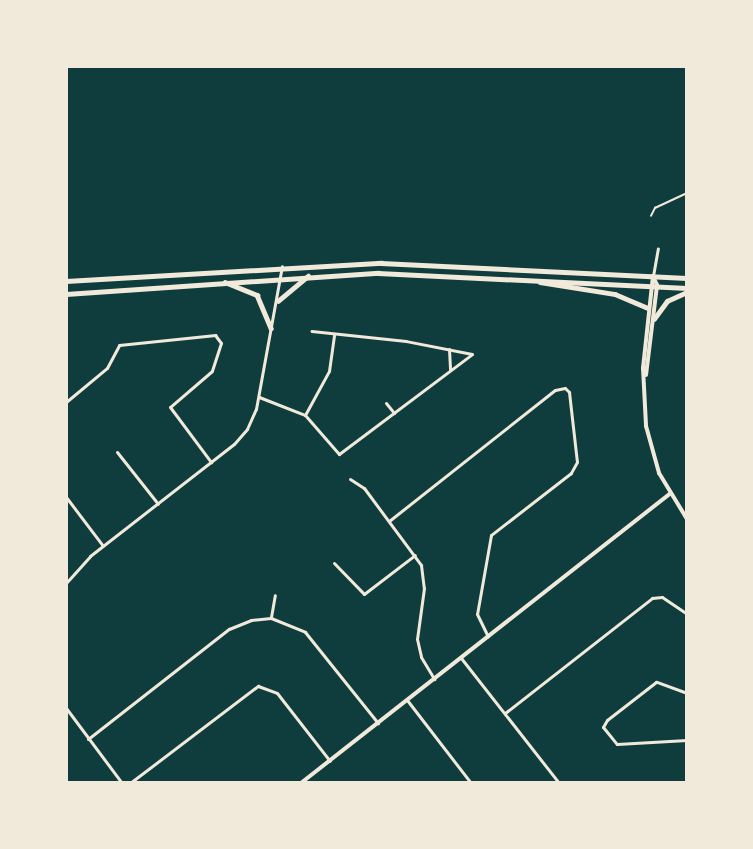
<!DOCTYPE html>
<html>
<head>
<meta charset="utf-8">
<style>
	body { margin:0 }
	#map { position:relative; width:753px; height:849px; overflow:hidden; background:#0f3d3e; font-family:Overpass,sans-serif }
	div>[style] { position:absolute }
	.path>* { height:1.5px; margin:-0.75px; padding:0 0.75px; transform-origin:0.75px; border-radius:0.75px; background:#f1e9da }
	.minor>* { height:3px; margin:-1.5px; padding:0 1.5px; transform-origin:1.5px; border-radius:1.5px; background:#f1e9da }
	.tertiary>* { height:4px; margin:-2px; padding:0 2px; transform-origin:2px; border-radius:2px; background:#f1e9da }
	.primary>* { height:4.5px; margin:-2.25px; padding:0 2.25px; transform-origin:2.25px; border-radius:2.25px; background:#f1e9da }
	span { translate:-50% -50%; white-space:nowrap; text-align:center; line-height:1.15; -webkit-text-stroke:5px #f1e9da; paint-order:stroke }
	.frame { position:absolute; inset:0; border:68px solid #f1e9da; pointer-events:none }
</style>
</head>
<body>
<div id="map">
	<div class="path">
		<i style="left:651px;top:216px;width:9px;rotate:-63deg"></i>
		<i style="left:655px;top:208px;width:35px;rotate:-25deg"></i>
	</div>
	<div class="minor">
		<i style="left:653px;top:276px;width:28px;rotate:-80deg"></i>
		<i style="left:449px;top:349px;width:21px;rotate:87deg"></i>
		<i style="left:259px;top:397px;width:49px;rotate:21.4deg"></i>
		<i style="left:305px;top:415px;width:52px;rotate:48.9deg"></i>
		<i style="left:339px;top:454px;width:166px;rotate:-36.9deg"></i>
		<i style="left:472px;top:354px;width:67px;rotate:-168.9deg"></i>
		<i style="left:406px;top:341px;width:95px;rotate:-173.9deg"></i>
		<i style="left:66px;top:402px;width:53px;rotate:-39.7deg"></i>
		<i style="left:107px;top:368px;width:26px;rotate:-62deg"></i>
		<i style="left:119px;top:345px;width:97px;rotate:-5.9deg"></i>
		<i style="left:215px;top:335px;width:10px;rotate:53deg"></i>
		<i style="left:221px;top:343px;width:29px;rotate:108deg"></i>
		<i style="left:212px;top:371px;width:55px;rotate:139.4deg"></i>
		<i style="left:170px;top:407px;width:69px;rotate:53.3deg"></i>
		<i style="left:386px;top:403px;width:13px;rotate:51deg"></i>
		<i style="left:305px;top:415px;width:50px;rotate:-61.4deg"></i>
		<i style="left:329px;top:371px;width:36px;rotate:-82deg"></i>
		<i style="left:117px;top:452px;width:66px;rotate:51.7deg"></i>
		<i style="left:350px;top:479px;width:17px;rotate:33deg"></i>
		<i style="left:364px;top:488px;width:96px;rotate:53.5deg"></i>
		<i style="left:421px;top:565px;width:23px;rotate:83deg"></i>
		<i style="left:424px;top:588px;width:51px;rotate:97.8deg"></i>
		<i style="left:417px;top:639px;width:18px;rotate:77deg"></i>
		<i style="left:421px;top:657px;width:26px;rotate:59deg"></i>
		<i style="left:66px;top:497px;width:61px;rotate:52.9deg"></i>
		<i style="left:389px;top:521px;width:211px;rotate:-38.3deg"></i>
		<i style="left:555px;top:390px;width:10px;rotate:-11deg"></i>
		<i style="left:565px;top:388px;width:6px;rotate:45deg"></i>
		<i style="left:569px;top:392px;width:70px;rotate:83.5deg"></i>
		<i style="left:577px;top:462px;width:13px;rotate:119deg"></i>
		<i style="left:571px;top:473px;width:101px;rotate:142.2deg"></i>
		<i style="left:491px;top:535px;width:80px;rotate:100deg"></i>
		<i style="left:477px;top:614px;width:25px;rotate:64deg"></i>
		<i style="left:334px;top:563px;width:43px;rotate:45.9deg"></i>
		<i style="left:364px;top:594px;width:64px;rotate:-37.4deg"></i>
		<i style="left:66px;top:583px;width:36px;rotate:-48deg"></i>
		<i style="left:90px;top:556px;width:182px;rotate:-37.9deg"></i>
		<i style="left:234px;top:444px;width:20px;rotate:-49deg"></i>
		<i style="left:247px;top:429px;width:22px;rotate:-66deg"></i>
		<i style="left:256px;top:409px;width:145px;rotate:-79.7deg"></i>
		<i style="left:271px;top:617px;width:22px;rotate:-80deg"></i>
		<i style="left:461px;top:658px;width:159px;rotate:51.9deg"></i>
		<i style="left:687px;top:693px;width:33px;rotate:-160deg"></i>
		<i style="left:656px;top:682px;width:62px;rotate:142.2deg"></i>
		<i style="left:607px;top:720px;width:8px;rotate:120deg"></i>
		<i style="left:603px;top:727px;width:22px;rotate:51deg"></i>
		<i style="left:617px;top:744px;width:70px;rotate:-3.3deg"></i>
		<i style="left:407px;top:700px;width:105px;rotate:52.4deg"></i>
		<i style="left:66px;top:708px;width:94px;rotate:53.3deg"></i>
		<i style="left:505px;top:713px;width:187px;rotate:-38deg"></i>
		<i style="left:652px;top:598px;width:10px;rotate:-6deg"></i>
		<i style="left:662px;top:597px;width:30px;rotate:34deg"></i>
		<i style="left:88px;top:739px;width:179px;rotate:-38deg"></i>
		<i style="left:229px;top:629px;width:24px;rotate:-22deg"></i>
		<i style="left:251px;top:620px;width:20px;rotate:-6deg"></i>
		<i style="left:271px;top:618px;width:37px;rotate:22deg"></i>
		<i style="left:305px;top:632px;width:117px;rotate:51.3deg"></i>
		<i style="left:130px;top:783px;width:161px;rotate:-37.2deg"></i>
		<i style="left:258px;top:686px;width:20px;rotate:20deg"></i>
		<i style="left:277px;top:693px;width:86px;rotate:52.1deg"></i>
	</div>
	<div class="tertiary">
		<i style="left:653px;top:276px;width:93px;rotate:96.2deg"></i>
		<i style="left:643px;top:368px;width:58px;rotate:87deg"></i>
		<i style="left:646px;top:426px;width:49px;rotate:74.5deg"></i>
		<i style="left:659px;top:473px;width:54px;rotate:58.7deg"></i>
		<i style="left:646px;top:375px;width:91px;rotate:-83deg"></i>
		<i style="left:657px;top:285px;width:10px;rotate:-114deg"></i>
		<i style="left:301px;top:783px;width:469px;rotate:-38.1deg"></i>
	</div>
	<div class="primary">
		<i style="left:66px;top:281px;width:316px;rotate:-3.3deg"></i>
		<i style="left:381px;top:263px;width:306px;rotate:2.8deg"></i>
		<i style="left:225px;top:282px;width:35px;rotate:22deg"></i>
		<i style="left:257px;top:295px;width:36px;rotate:67deg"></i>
		<i style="left:540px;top:282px;width:76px;rotate:9.1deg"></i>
		<i style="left:615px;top:294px;width:36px;rotate:23deg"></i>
		<i style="left:66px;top:294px;width:313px;rotate:-3.9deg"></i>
		<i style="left:378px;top:273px;width:309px;rotate:2.8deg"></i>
		<i style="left:278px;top:301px;width:39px;rotate:-40deg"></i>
		<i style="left:654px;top:319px;width:22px;rotate:-54deg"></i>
		<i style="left:667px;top:301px;width:22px;rotate:-24deg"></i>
	</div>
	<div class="frame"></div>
</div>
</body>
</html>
